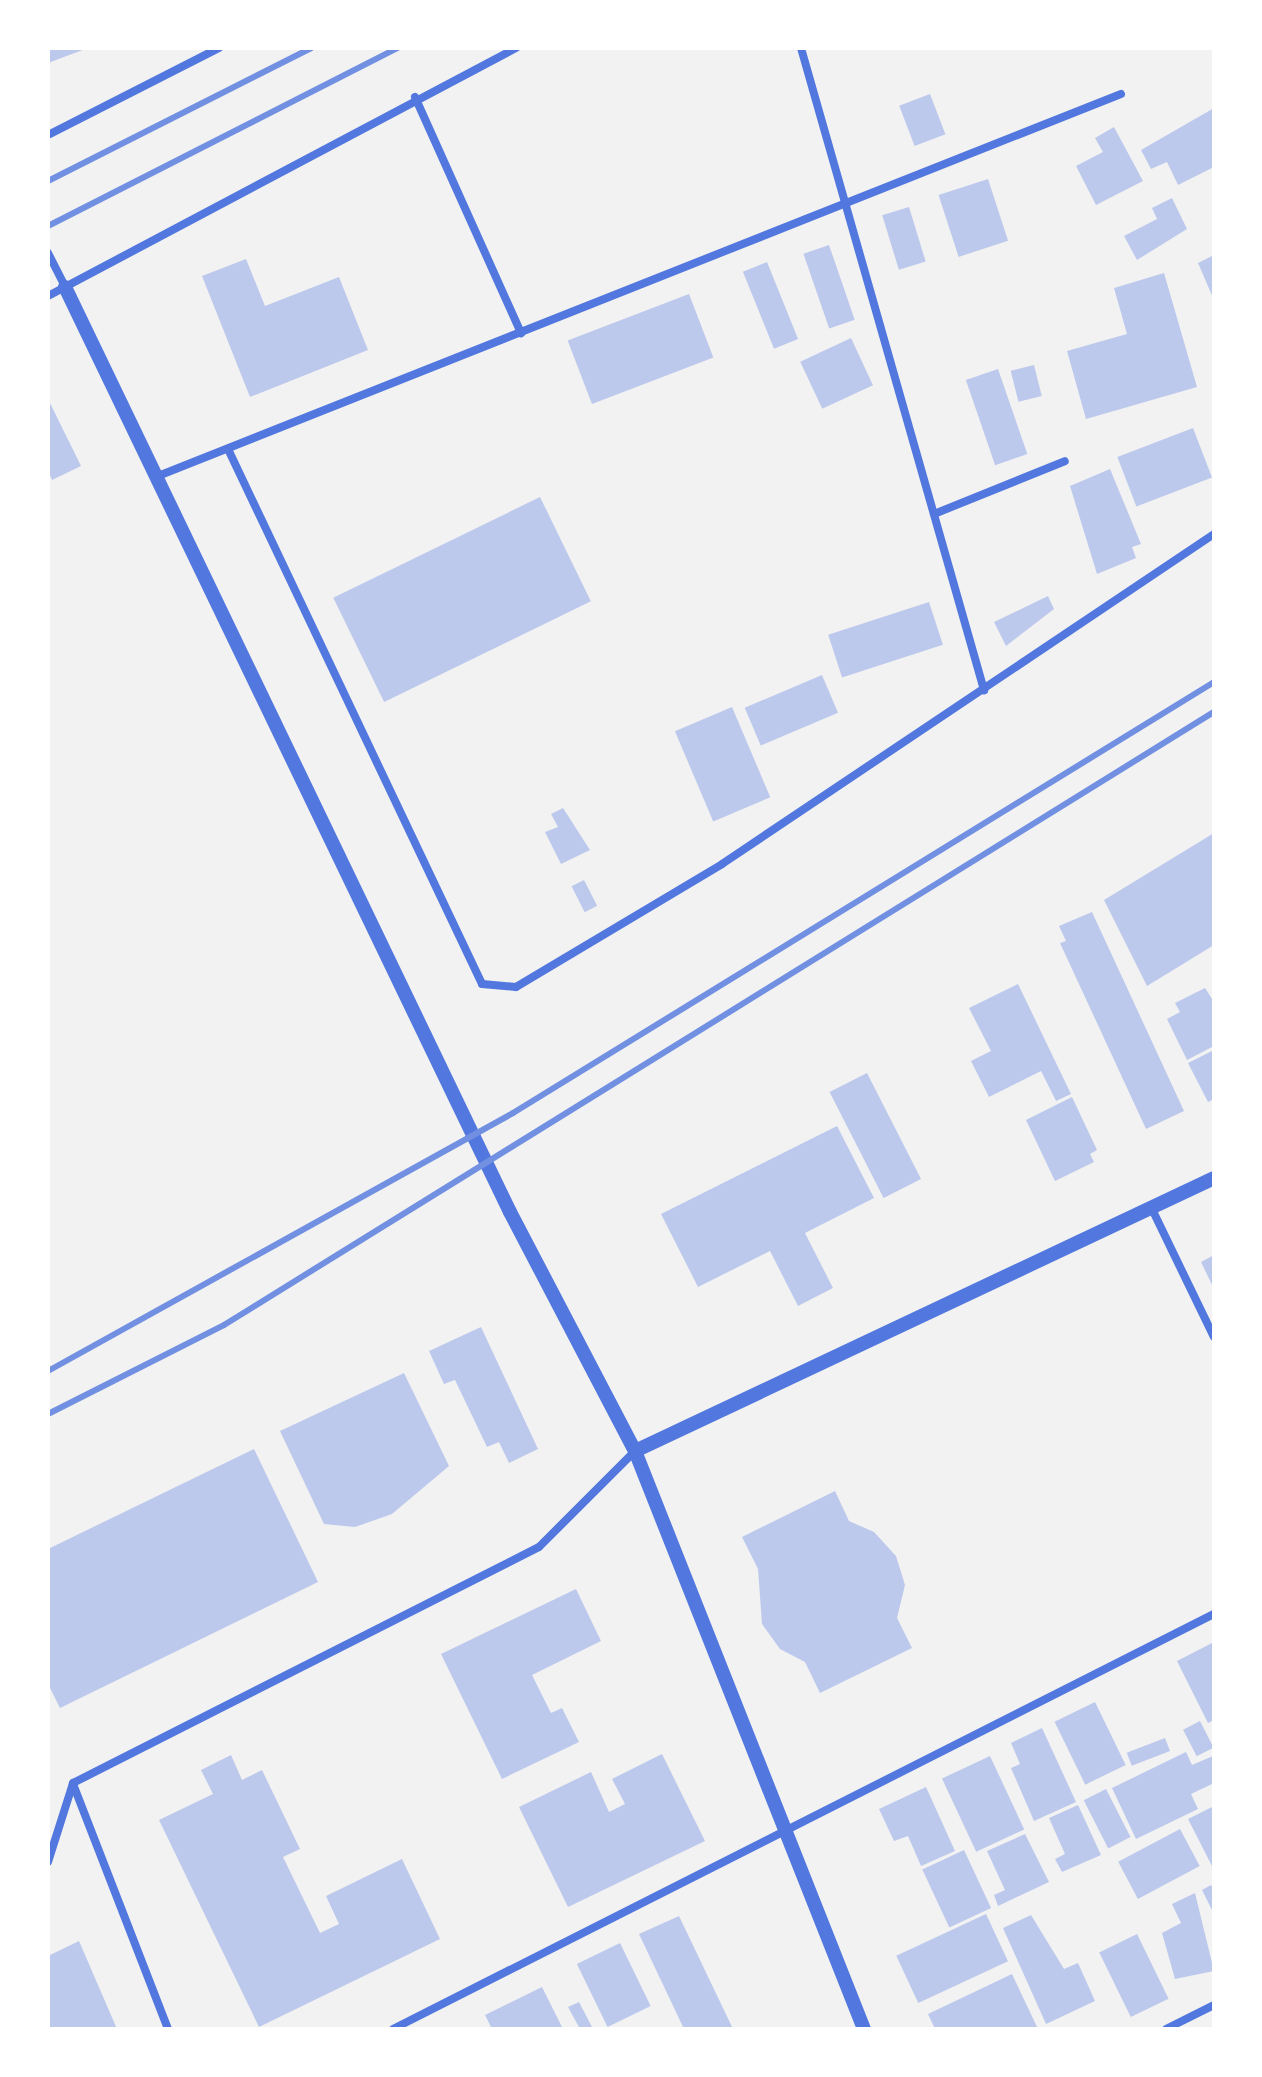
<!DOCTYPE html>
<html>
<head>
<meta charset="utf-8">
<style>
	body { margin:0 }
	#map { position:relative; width:1262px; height:2077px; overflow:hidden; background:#f2f2f2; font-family:"Space Grotesk",sans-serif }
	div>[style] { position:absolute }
	.building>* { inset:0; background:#bdc9ec; transform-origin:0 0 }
	.minor>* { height:8px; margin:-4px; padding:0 4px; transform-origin:4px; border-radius:4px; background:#5277de }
	.tertiary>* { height:14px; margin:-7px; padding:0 7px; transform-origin:7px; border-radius:7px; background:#5277de }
	.rail>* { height:6px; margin:-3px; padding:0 3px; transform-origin:3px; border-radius:3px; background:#7290e2 }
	span { translate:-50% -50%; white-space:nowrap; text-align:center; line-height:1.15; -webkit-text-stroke:8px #fff; paint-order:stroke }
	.frame { position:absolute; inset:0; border:50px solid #fff; pointer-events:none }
</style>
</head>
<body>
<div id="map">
	<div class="building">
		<i style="clip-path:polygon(48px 48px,88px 48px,48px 63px)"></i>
		<i style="left:930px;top:94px;width:43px;height:33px;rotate:69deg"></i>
		<i style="clip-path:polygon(1214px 108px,1214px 167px,1178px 185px,1167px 162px,1151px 169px,1141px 150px)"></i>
		<i style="clip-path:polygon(1114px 127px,1143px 181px,1096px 205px,1076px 166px,1103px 152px,1095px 138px)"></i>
		<i style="left:988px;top:179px;width:65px;height:52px;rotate:72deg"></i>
		<i style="clip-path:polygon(1172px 198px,1187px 229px,1137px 260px,1124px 236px,1157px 219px,1152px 208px)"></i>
		<i style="left:909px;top:207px;width:57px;height:28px;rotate:73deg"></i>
		<i style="left:829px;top:245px;width:79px;height:27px;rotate:71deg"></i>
		<i style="clip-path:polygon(1214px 255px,1214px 300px,1198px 263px)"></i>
		<i style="clip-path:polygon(246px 259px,265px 306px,339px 277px,368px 350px,250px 397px,202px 276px)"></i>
		<i style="left:767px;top:262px;width:83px;height:26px;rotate:68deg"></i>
		<i style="clip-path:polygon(1164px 273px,1197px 387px,1086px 419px,1067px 351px,1127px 334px,1114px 288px)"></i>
		<i style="left:689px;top:294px;width:68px;height:130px;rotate:69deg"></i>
		<i style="left:851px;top:338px;width:52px;height:56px;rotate:65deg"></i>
		<i style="left:1034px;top:365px;width:32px;height:24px;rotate:76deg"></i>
		<i style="left:998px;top:369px;width:90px;height:34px;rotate:71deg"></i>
		<i style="clip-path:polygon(48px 399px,81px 466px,52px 480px,48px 471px)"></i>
		<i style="left:1193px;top:428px;width:53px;height:81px;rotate:69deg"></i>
		<i style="clip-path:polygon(1110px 469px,1141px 544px,1132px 547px,1136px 558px,1097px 574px,1070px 486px)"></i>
		<i style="left:540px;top:497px;width:116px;height:230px;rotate:64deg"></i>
		<i style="clip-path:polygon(1048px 596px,1054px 609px,1006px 646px,994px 622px)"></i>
		<i style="left:929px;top:602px;width:45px;height:106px;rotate:72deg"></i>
		<i style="left:822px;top:675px;width:41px;height:84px;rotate:67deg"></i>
		<i style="left:732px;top:707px;width:98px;height:62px;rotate:67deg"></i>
		<i style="clip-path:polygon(563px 808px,590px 850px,561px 864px,545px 832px,558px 827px,551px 814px)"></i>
		<i style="clip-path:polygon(1214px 833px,1214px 945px,1147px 986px,1104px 900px)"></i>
		<i style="left:584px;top:880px;width:29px;height:14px;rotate:63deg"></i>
		<i style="clip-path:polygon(1092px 912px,1184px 1111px,1146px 1129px,1060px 943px,1066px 941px,1059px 926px)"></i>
		<i style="clip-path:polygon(1018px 984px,1071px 1094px,1056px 1101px,1041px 1071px,989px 1097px,971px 1061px,991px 1051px,969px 1008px)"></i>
		<i style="clip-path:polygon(1205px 988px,1214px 1002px,1214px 1046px,1187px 1060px,1167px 1019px,1180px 1012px,1175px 1003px)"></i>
		<i style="clip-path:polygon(1214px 1050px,1214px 1099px,1208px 1102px,1188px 1063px)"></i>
		<i style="left:867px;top:1073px;width:119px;height:42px;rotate:63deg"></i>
		<i style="clip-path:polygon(1072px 1097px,1097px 1150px,1090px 1154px,1094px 1162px,1055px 1181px,1026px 1120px)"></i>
		<i style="clip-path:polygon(837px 1126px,874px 1198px,805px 1233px,833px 1288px,798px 1306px,770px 1251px,698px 1287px,661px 1214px)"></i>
		<i style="clip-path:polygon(1214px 1255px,1214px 1289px,1201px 1262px)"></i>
		<i style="clip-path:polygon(481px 1327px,538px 1449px,509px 1463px,499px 1442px,487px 1447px,455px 1380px,444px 1384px,429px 1351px)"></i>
		<i style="clip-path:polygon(404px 1373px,449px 1466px,392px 1514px,355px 1527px,324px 1524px,280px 1431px)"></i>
		<i style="clip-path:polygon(254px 1449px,318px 1582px,60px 1708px,48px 1684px,48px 1549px)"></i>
		<i style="clip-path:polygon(835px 1491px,849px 1521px,874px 1532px,896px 1556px,905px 1585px,897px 1618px,912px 1648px,820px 1693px,805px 1662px,780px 1649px,762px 1624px,758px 1569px,742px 1537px)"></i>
		<i style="clip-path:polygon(576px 1589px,601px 1641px,532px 1675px,551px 1713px,562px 1708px,579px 1742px,502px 1779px,441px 1654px)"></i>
		<i style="clip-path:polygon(1214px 1642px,1214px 1720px,1208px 1723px,1177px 1661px)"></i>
		<i style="left:1095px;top:1702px;width:70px;height:45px;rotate:64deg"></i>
		<i style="left:1200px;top:1721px;width:30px;height:19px;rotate:63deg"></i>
		<i style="clip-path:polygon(1042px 1728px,1076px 1802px,1034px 1821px,1011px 1768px,1020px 1764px,1011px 1743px)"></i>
		<i style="left:1165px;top:1738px;width:14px;height:41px;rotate:69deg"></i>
		<i style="clip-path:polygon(1186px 1752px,1192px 1765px,1213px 1756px,1214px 1783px,1191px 1794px,1198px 1809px,1136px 1839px,1112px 1788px)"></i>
		<i style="clip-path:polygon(662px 1754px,705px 1841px,568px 1907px,519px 1807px,591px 1772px,609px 1812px,625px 1804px,612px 1779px)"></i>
		<i style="clip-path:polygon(231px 1755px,242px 1780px,262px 1770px,300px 1849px,283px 1857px,320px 1933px,339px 1924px,326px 1896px,402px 1859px,440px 1939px,259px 2027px,159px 1820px,213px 1794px,201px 1770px)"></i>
		<i style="left:990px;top:1756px;width:81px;height:53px;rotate:65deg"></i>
		<i style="clip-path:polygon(926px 1787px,955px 1851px,921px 1866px,908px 1836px,894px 1841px,879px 1809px)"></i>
		<i style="left:1106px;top:1789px;width:54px;height:25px;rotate:63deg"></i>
		<i style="clip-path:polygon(1078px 1805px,1101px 1855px,1062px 1872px,1055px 1859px,1065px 1854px,1049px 1818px)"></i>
		<i style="clip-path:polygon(1214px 1806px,1214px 1870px,1188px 1819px)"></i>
		<i style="left:1180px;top:1829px;width:42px;height:70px;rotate:62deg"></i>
		<i style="clip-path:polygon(1025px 1834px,1049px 1882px,998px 1906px,994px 1895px,1005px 1890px,987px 1851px)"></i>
		<i style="left:964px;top:1850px;width:64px;height:46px;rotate:65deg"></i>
		<i style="clip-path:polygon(1211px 1885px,1214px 1890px,1214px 1914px,1202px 1890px)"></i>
		<i style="clip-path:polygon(1195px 1893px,1214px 1971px,1175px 1979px,1162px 1933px,1181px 1923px,1172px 1904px)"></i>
		<i style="left:986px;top:1914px;width:52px;height:99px;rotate:65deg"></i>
		<i style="clip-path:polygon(1031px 1915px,1064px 1969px,1078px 1963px,1095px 2001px,1046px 2024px,1003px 1928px)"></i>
		<i style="clip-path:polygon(679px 1916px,733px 2029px,684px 2029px,639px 1934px)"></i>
		<i style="left:1137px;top:1934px;width:72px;height:42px;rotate:64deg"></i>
		<i style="clip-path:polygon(79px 1941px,117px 2029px,48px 2029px,48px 1956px)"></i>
		<i style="left:620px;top:1943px;width:70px;height:48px;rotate:64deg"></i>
		<i style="clip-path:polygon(1012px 1974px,1038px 2029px,935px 2029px,928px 2014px)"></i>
		<i style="clip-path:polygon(542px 1987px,563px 2029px,492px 2029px,485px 2015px)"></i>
		<i style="clip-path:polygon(579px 2002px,593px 2029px,580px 2029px,568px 2007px)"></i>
	</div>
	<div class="minor">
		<i style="left:801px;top:48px;width:668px;rotate:74.09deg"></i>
		<i style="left:415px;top:97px;width:259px;rotate:65.8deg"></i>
		<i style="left:48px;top:135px;width:192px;rotate:-27deg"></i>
		<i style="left:48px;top:253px;width:38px;rotate:63deg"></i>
		<i style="left:48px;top:296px;width:530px;rotate:-27.92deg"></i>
		<i style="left:228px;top:449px;width:592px;rotate:64.6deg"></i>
		<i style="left:482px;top:984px;width:34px;rotate:5deg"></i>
		<i style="left:516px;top:987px;width:240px;rotate:-30.8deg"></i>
		<i style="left:722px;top:864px;width:592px;rotate:-33.85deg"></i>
		<i style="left:158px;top:476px;width:1036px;rotate:-21.64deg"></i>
		<i style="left:934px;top:514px;width:141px;rotate:-22deg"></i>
		<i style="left:1152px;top:1209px;width:142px;rotate:64.2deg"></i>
		<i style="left:73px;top:1784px;width:263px;rotate:68.8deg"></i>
		<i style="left:48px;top:1862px;width:83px;rotate:-72.4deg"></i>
		<i style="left:73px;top:1783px;width:522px;rotate:-26.86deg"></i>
		<i style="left:539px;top:1547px;width:136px;rotate:-45deg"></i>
		<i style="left:393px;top:2029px;width:920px;rotate:-26.82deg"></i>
		<i style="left:1166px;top:2029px;width:54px;rotate:-26.6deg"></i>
	</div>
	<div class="tertiary">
		<i style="left:65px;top:287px;width:1026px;rotate:64.31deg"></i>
		<i style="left:510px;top:1212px;width:270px;rotate:62.4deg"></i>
		<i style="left:635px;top:1451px;width:622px;rotate:68.39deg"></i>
		<i style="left:635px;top:1451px;width:640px;rotate:-25.24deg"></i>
	</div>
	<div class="rail">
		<i style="left:48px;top:181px;width:295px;rotate:-26.8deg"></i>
		<i style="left:48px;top:226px;width:393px;rotate:-27deg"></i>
		<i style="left:48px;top:1371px;width:532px;rotate:-29.02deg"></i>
		<i style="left:513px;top:1113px;width:823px;rotate:-31.58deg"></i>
		<i style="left:48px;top:1414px;width:197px;rotate:-26.8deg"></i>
		<i style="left:224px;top:1325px;width:1164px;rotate:-31.77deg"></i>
	</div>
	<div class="frame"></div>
</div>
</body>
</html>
